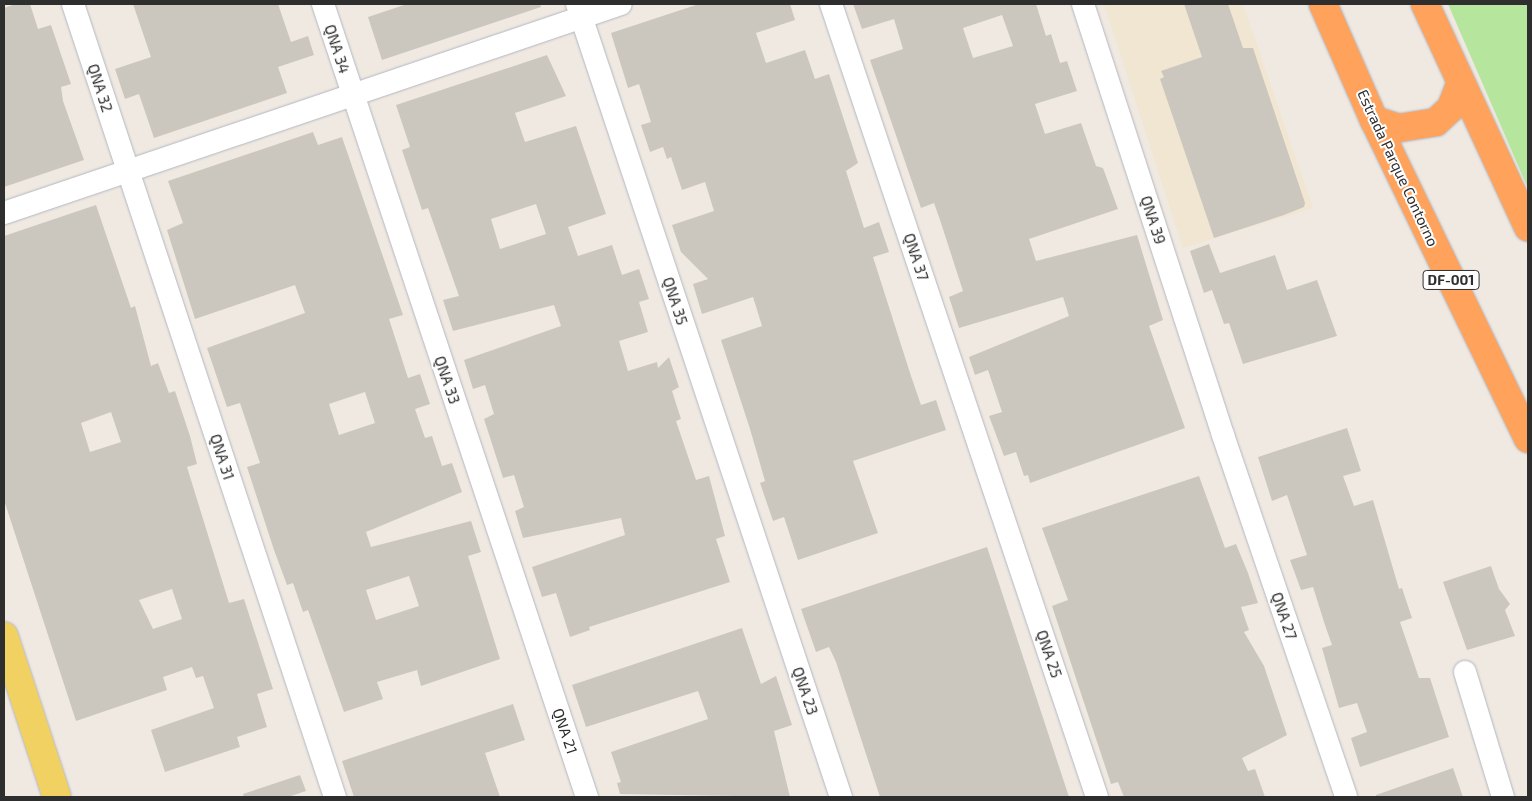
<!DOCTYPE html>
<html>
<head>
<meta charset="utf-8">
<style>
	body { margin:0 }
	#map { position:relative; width:1532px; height:801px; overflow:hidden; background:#efe9e1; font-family:"Exo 2",sans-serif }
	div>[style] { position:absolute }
	.education>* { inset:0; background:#f0e6d1 }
	.green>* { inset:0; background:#b6e59e }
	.building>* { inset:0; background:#cbc7bf }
	.roads { filter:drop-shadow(0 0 1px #b4b7c1) drop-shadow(0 0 1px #b4b7c1) }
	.minor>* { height:22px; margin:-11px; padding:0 11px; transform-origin:11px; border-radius:11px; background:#fff }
	.major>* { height:28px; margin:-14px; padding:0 14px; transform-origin:14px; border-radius:14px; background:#f2d163 }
	.highway>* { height:28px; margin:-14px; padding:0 14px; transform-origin:14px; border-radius:14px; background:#ffa35c }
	span { translate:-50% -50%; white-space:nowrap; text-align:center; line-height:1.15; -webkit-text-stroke:4px #fff; paint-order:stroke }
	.shield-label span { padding:1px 4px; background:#fff; border:1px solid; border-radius:4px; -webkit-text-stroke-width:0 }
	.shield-label { font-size:14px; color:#2e2e2e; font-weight:700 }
	.street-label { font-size:15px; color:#2e2e2e }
	.frame { position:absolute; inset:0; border:5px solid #2e2e2e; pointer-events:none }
</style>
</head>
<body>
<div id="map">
	<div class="education">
		<i style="clip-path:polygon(1104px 4px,1243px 4px,1313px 208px,1183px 248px)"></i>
	</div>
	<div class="green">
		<i style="clip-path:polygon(1448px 4px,1528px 4px,1528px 188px,1527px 186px)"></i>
	</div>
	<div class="building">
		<i style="clip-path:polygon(16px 4px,30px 4px,38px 29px,51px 25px,71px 84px,61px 87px,63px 101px,84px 160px,4px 187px,4px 8px)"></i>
		<i style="clip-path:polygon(133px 4px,278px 4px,291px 42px,308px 36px,314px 55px,278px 67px,287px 93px,154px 138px,139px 94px,125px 99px,115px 69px,151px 57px)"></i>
		<i style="clip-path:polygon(407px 4px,540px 4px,541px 7px,382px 60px,368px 17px)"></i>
		<i style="clip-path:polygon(699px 4px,790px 4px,795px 20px,756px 33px,766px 63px,805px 50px,815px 79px,829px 74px,858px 163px,846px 171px,864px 228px,879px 222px,889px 252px,873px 257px,911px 376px,921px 405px,936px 400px,946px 430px,853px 461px,878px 533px,798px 560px,784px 517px,773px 521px,760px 483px,765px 481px,750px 429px,721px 340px,762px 326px,753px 297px,702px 314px,693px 284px,708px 279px,681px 252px,672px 225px,714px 211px,705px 182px,682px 190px,671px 157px,667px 159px,663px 147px,650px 152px,641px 125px,651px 122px,639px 84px,628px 88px,611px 33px)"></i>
		<i style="clip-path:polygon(evenodd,853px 4px,1036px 4px,1046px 36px,1051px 34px,1060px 63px,1067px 61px,1077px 91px,1035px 104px,1045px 134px,1081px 123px,1096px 166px,1103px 168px,1118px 209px,1029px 239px,1036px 261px,1137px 235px,1163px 320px,1149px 326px,1185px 428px,1030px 483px,1028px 475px,1024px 476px,1016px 452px,1004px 456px,989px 416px,1002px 412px,988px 370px,975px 375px,969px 357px,1069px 316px,1063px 297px,959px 328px,949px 297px,963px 291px,940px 220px,934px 203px,921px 208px,870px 60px,903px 49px,894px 19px,862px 29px,853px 4px,1002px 15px,1013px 46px,973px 58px,963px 28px,1002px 15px)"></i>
		<i style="clip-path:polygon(1184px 4px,1228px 4px,1243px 48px,1253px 48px,1305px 203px,1304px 207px,1284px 215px,1214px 238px,1160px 79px,1164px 77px,1161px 71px,1202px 57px)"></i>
		<i style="clip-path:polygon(evenodd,547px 55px,566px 96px,515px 113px,525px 142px,576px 126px,606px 214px,568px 227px,578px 256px,612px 245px,622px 275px,639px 269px,649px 299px,639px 302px,648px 332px,619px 341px,628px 371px,657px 362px,658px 368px,669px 357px,679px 387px,672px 391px,681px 419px,676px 421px,696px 480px,709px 476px,725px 536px,716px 539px,730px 582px,589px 627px,590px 630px,570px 637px,556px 593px,542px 597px,532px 567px,625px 535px,621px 518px,523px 538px,515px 511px,524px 507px,514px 475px,503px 478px,484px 419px,494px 414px,485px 385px,473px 389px,464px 360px,561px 326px,554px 305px,453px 331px,443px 300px,459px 296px,428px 208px,422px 210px,402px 150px,410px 147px,396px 105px,547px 55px,536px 204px,546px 234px,500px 249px,491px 219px,536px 204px)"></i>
		<i style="clip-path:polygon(evenodd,313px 132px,318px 145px,342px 137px,403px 315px,389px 319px,408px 378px,420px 374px,430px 404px,415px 409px,425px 438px,432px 436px,442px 466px,452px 463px,462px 492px,366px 532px,371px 547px,471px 521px,481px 552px,468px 556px,500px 659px,421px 686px,417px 670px,377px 682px,383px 699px,344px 712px,308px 610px,303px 612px,293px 583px,287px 585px,274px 550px,247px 467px,260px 463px,240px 403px,227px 407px,207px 348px,305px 313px,295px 285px,195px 319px,167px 230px,183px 223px,168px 181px,313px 132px,365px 392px,375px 423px,339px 435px,329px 404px,365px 392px,313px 132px,409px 576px,419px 606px,376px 620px,366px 590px,409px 576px)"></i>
		<i style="clip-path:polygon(evenodd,96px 205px,131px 308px,135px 306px,151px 366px,158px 363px,169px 393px,175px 391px,190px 436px,197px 464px,187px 467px,229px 603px,244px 599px,273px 689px,257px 694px,267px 727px,237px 737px,240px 747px,165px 772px,151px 730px,214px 708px,203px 676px,196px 678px,192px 667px,163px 677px,167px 690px,76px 721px,4px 500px,4px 236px,96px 205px,111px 412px,121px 442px,90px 452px,81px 423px,111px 412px,96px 205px,172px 589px,182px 619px,153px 629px,139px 600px,172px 589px)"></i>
		<i style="clip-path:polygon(1209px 244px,1220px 273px,1275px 255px,1287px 290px,1317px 280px,1337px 336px,1243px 364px,1229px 323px,1224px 324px,1212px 290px,1204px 293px,1190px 251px)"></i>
		<i style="clip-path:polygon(1347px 428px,1361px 471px,1343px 476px,1354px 506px,1373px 500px,1399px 589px,1402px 588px,1412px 618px,1400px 622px,1419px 678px,1430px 678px,1449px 737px,1360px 767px,1351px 738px,1367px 732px,1357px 703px,1339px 708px,1322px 648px,1332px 645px,1325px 625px,1313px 587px,1301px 590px,1290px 560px,1307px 555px,1287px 495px,1272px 501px,1258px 457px)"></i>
		<i style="clip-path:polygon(1199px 476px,1225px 548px,1236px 544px,1248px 573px,1258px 603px,1241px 607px,1249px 630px,1244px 632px,1264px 666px,1287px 735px,1242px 758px,1248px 771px,1255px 769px,1265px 797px,1124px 797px,1118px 782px,1111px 784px,1052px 606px,1068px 600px,1042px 528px)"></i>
		<i style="clip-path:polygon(987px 547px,1069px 797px,880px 797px,836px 662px,829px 647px,816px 652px,801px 609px)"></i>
		<i style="clip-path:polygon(1491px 566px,1499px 589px,1510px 604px,1505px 610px,1515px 636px,1467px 650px,1443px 582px)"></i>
		<i style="clip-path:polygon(742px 628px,761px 684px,776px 676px,792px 725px,774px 731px,790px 797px,620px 794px,617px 783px,621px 782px,611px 752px,708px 719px,698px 691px,586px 727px,572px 685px)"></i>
		<i style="clip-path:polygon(513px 704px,525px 740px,485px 753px,500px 797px,354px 797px,342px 761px)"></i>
		<i style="clip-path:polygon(1453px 768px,1463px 797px,1376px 797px,1376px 795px)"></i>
		<i style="clip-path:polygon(300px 775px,306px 791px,288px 797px,244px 797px,243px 794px)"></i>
	</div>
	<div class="roads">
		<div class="minor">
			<i style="left:73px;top:4px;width:835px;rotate:71.72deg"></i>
			<i style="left:323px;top:4px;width:836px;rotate:71.59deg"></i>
			<i style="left:577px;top:4px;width:836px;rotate:71.59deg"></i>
			<i style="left:831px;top:4px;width:836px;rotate:71.46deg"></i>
			<i style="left:1083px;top:4px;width:453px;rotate:72deg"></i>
			<i style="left:1223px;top:435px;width:382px;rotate:71.2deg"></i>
			<i style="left:4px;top:213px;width:651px;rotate:-18.71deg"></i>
			<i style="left:1465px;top:672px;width:131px;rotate:73.1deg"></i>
		</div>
		<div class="major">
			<i style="left:4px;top:636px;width:169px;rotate:71.8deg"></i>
		</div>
		<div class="highway">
			<i style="left:1323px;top:4px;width:127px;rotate:66.3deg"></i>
			<i style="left:1374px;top:120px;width:354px;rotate:64.2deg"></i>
			<i style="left:1425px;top:4px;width:246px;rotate:65.2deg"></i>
			<i style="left:1374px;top:120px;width:26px;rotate:18deg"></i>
			<i style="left:1399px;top:128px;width:37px;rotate:-9deg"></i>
			<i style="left:1436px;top:122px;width:21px;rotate:-43deg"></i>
			<i style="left:1451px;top:108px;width:25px;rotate:-69deg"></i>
		</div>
	</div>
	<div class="shield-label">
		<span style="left:1451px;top:280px">DF-001</span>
	</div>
	<div class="street-label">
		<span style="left:337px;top:49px;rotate:72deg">QNA 34</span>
		<span style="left:100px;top:88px;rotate:72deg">QNA 32</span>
		<span style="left:1398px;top:168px;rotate:65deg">Estrada Parque Contorno</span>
		<span style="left:1153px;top:220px;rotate:72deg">QNA 39</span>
		<span style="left:916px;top:257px;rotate:72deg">QNA 37</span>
		<span style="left:675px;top:301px;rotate:72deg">QNA 35</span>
		<span style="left:447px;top:380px;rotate:71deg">QNA 33</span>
		<span style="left:222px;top:457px;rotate:72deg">QNA 31</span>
		<span style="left:1284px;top:616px;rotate:71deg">QNA 27</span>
		<span style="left:1049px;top:654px;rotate:71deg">QNA 25</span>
		<span style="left:805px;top:691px;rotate:71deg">QNA 23</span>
		<span style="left:565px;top:731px;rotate:71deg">QNA 21</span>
	</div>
	<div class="frame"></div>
</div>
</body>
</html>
